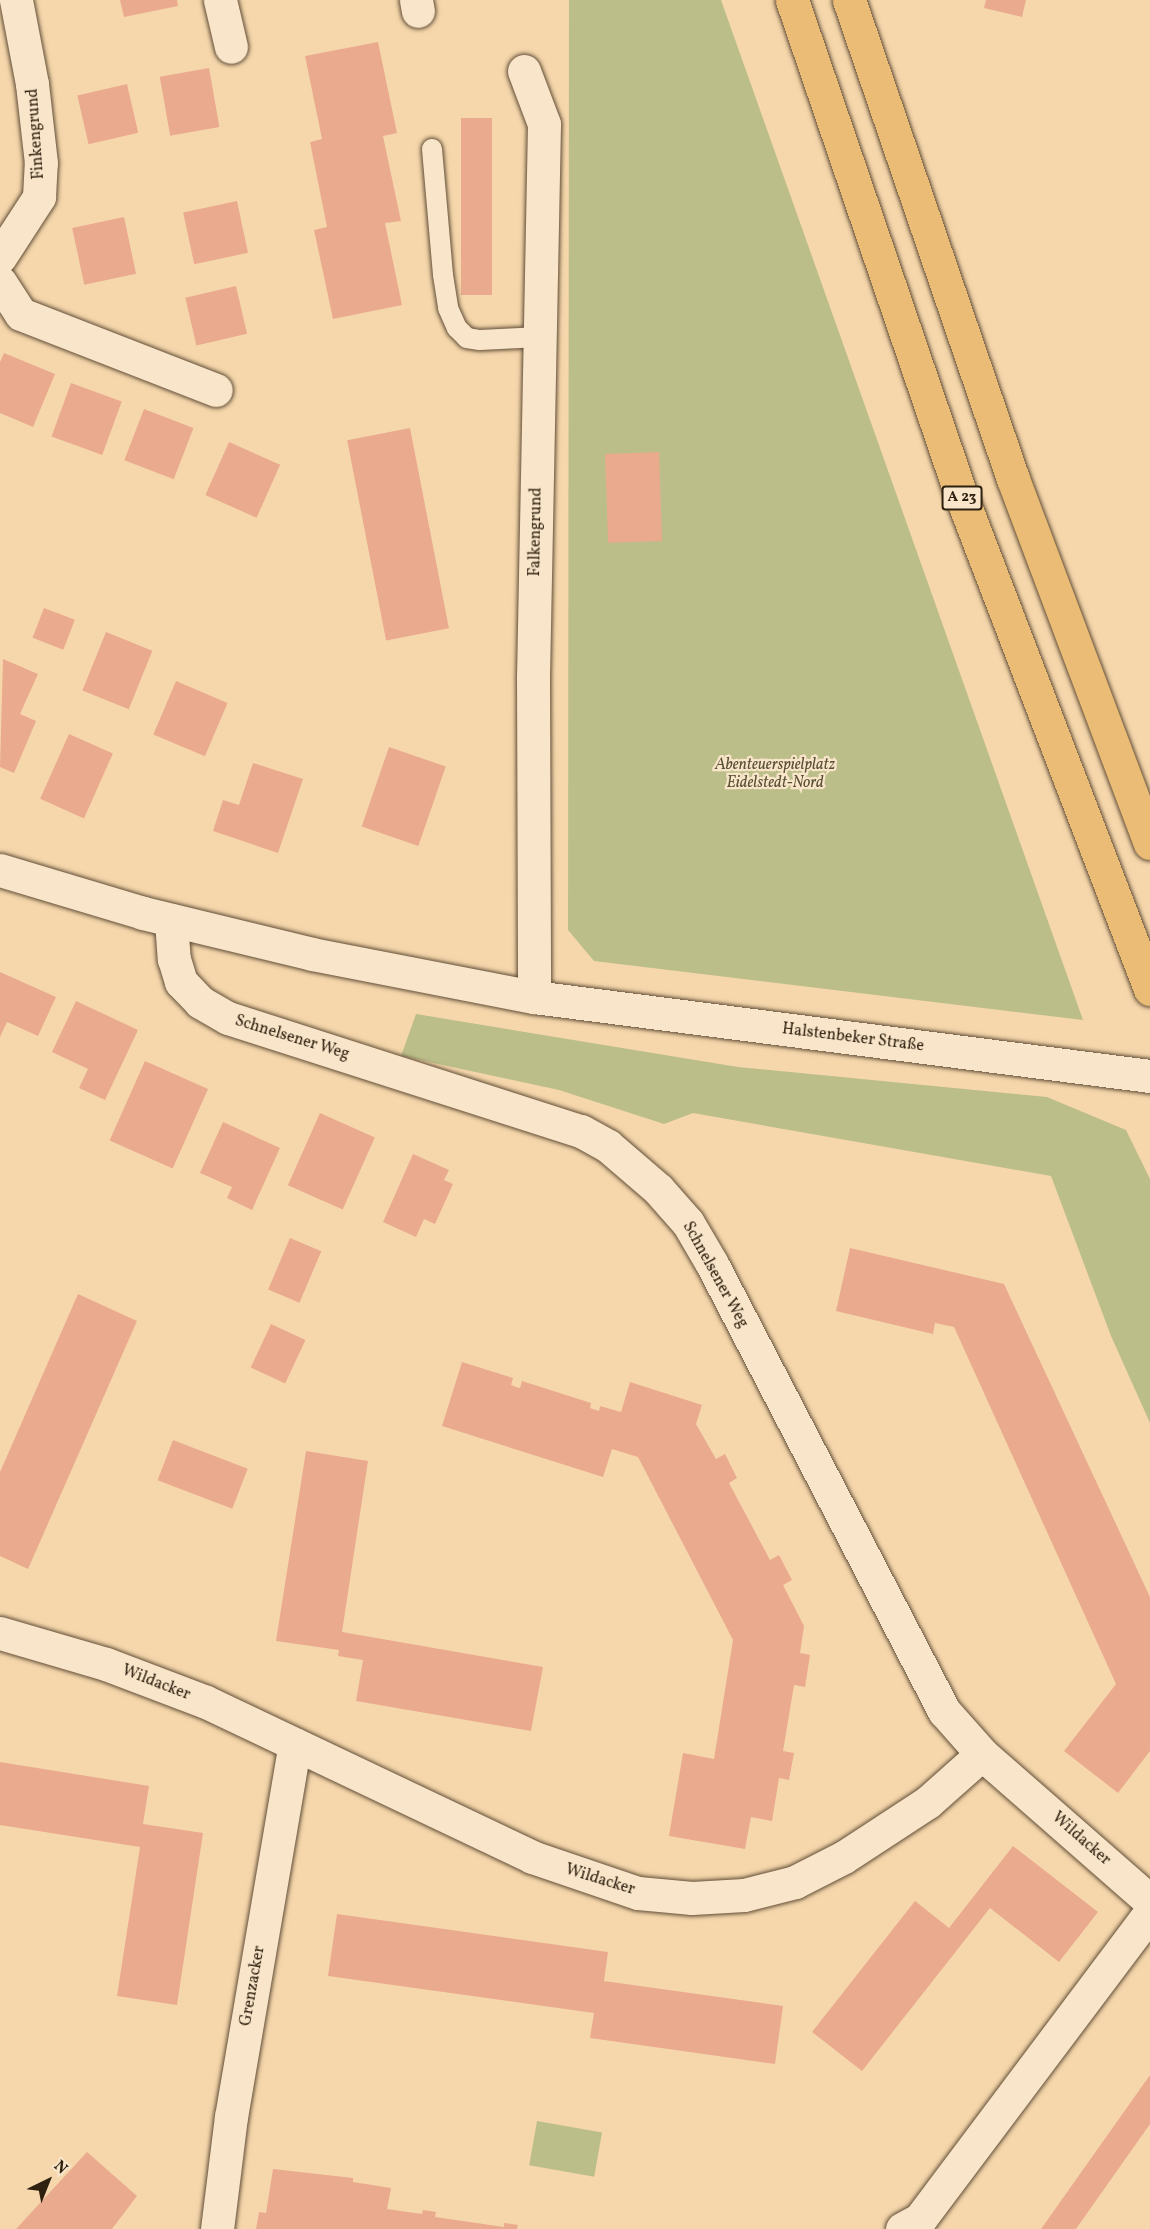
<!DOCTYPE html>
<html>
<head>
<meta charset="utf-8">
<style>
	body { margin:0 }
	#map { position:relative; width:1150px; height:2229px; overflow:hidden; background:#f6d7ac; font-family:Vollkorn,serif }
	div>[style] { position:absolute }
	.green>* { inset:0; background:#bcbe8a; transform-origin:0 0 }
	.building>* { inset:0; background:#eaaa8e; transform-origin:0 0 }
	.roads { filter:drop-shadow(0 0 2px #614e37) drop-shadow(0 0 2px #614e37) }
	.lane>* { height:20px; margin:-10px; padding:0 10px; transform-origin:10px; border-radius:10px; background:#f9e5c9 }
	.street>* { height:33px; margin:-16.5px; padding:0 16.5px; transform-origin:16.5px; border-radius:16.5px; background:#f9e5c9 }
	.secondary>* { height:33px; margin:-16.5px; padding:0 16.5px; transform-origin:16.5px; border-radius:16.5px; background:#f9e5c9 }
	.highway>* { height:33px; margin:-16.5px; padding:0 16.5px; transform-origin:16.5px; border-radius:16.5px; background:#ebbc76 }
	span { translate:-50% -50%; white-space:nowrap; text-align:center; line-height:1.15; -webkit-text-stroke:4.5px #f9e5c9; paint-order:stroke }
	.shield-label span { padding:2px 4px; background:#f9e5c9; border:2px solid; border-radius:4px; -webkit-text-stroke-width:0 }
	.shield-label { font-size:15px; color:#2f2110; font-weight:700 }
	.street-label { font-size:16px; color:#2f2110 }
	.park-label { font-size:16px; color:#595035; font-style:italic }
	.north { position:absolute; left:18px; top:2151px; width:60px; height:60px; -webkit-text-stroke:4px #f9e5c9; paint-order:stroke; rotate:43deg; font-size:16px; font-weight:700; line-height:24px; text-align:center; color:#2f2110 }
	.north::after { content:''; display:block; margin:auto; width:21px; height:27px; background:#2f2110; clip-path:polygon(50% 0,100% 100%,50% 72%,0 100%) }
</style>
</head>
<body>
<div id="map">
	<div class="green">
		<i style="clip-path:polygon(569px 0,721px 0,1083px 1020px,594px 961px,568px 930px)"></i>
		<i style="clip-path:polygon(416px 1014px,738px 1067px,1047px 1097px,1126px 1130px,1150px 1179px,1150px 1423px,1111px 1336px,1051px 1176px,693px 1113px,664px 1124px,559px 1090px,401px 1056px)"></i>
		<i style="left:537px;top:2121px;width:66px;height:45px;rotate:10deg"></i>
	</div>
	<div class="building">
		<i style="clip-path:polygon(120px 0,177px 0,178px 6px,124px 17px)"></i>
		<i style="clip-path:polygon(986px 0,1026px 0,1022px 17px,984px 8px)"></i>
		<i style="clip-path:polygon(378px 42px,397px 133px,383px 136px,401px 221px,385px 223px,402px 305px,333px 319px,314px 230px,327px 227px,310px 142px,322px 139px,305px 56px)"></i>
		<i style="left:209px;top:68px;width:60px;height:50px;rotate:80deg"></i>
		<i style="left:127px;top:84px;width:50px;height:51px;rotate:77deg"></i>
		<i style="left:461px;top:118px;width:31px;height:177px"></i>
		<i style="left:237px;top:201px;width:53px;height:55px;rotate:78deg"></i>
		<i style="left:124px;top:217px;width:58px;height:53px;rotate:78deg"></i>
		<i style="left:236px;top:286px;width:49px;height:52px;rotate:77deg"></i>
		<i style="clip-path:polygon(4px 353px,55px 374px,33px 427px,0 413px,0 362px)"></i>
		<i style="left:71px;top:383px;width:54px;height:57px;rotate:20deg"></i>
		<i style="left:144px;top:409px;width:53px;height:55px;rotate:21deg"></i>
		<i style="left:410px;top:428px;width:204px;height:64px;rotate:79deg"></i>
		<i style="left:229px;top:442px;width:56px;height:58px;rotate:24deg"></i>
		<i style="left:659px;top:452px;width:89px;height:54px;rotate:88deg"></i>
		<i style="left:44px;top:608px;width:33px;height:32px;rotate:21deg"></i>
		<i style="left:106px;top:632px;width:50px;height:63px;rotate:22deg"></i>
		<i style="clip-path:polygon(3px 659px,38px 674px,20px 714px,36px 721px,14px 773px,0 767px)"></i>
		<i style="left:176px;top:681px;width:56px;height:58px;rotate:23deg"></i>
		<i style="left:69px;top:734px;width:48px;height:71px;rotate:24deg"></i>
		<i style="left:389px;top:747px;width:60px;height:84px;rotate:19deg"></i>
		<i style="clip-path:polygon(253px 763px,303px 779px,278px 853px,213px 831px,223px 800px,239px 805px)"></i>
		<i style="clip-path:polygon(0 972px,56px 997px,38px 1036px,7px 1022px,0 1037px)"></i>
		<i style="clip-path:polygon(76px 1001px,138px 1030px,105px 1100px,79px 1088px,88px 1069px,52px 1052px)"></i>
		<i style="left:145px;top:1061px;width:69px;height:87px;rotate:24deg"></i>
		<i style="left:320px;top:1113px;width:60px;height:79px;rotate:24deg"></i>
		<i style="clip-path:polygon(223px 1122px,280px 1148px,252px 1210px,227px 1198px,232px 1187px,200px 1173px)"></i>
		<i style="clip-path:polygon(413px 1154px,449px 1170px,444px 1180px,453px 1184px,435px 1224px,424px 1219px,416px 1237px,383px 1222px)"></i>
		<i style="left:290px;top:1238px;width:34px;height:56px;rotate:23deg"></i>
		<i style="clip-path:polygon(850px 1248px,1004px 1284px,1011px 1299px,1150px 1597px,1150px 1751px,1118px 1793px,1064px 1751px,1116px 1684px,954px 1327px,935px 1323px,933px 1334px,836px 1311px)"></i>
		<i style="clip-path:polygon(78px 1294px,137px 1321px,28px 1569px,0 1556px,0 1472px)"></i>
		<i style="left:271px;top:1324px;width:38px;height:48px;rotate:25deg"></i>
		<i style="clip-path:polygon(462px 1362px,513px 1378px,511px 1385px,516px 1387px,520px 1388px,522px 1381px,591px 1403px,590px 1408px,599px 1411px,600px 1406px,621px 1412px,630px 1382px,702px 1405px,696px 1424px,716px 1459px,725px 1454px,737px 1478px,729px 1483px,770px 1560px,779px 1555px,792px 1580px,783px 1585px,804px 1626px,800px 1653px,810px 1655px,805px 1687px,794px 1685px,783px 1751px,794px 1753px,789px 1780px,779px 1778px,772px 1821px,751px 1817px,745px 1849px,669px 1836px,683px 1753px,714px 1759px,733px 1640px,638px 1457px,612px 1449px,603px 1477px,442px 1426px)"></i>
		<i style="left:173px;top:1440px;width:80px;height:43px;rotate:21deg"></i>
		<i style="clip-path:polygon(306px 1451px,368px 1461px,342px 1632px,543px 1667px,531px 1731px,356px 1701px,363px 1660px,338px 1656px,339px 1650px,276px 1641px)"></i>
		<i style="clip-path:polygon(0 1762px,149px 1786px,143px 1824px,203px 1833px,177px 2005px,117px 1996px,140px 1847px,0 1825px)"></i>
		<i style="clip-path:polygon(1013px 1846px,1098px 1912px,1059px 1962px,990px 1908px,862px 2071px,812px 2032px,915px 1901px,949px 1928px)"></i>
		<i style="clip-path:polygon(337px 1914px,608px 1952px,604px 1981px,783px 2006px,775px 2064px,590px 2038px,594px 2013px,328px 1976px)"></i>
		<i style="clip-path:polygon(1150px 2075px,1150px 2124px,1076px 2229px,1041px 2229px)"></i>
		<i style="clip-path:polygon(87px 2152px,137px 2196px,112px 2229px,16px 2229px)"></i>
		<i style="clip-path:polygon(273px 2169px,353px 2178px,353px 2182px,391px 2188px,387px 2209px,422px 2214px,423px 2210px,436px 2212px,435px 2217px,504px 2227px,504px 2223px,518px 2225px,517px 2229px,256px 2229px,259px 2212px,266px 2213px)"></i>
	</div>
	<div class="roads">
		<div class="lane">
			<i style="left:432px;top:149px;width:126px;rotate:85deg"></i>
			<i style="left:443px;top:275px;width:33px;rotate:81deg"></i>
			<i style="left:448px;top:308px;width:22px;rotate:66deg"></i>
			<i style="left:457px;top:328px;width:14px;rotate:45deg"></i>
			<i style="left:467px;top:338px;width:13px;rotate:9deg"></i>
			<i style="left:480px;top:340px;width:60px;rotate:-2.9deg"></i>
		</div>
		<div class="street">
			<i style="left:220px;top:0;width:48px;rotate:76.8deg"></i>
			<i style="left:416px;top:0;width:11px;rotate:80deg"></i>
			<i style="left:524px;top:71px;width:57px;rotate:69.3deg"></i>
			<i style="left:544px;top:124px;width:553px;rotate:91.14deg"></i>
			<i style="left:533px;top:677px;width:320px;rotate:89.8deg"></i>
			<i style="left:0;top:257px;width:72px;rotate:-57deg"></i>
			<i style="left:39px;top:197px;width:34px;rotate:-87deg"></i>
			<i style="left:41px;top:163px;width:80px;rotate:-96.5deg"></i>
			<i style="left:32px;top:84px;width:86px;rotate:-100.8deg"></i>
			<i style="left:0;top:282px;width:38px;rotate:57deg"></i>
			<i style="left:21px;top:314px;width:209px;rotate:21.3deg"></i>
			<i style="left:171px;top:920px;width:39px;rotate:86deg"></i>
			<i style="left:174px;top:959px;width:24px;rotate:73deg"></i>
			<i style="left:181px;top:982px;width:28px;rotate:46deg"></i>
			<i style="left:200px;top:1002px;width:32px;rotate:30deg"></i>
			<i style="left:228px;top:1018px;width:371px;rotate:17.8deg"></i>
			<i style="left:581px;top:1131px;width:31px;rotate:29deg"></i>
			<i style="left:608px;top:1146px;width:66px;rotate:40.7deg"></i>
			<i style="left:658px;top:1189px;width:45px;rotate:48.6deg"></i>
			<i style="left:688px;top:1223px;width:48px;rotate:59.7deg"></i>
			<i style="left:712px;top:1264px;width:504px;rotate:62.57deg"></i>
			<i style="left:944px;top:1711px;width:57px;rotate:48.5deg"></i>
			<i style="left:982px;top:1754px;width:223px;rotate:41.2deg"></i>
			<i style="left:0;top:1633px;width:110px;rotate:16.3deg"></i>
			<i style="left:106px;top:1664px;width:107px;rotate:20.8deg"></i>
			<i style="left:206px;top:1702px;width:361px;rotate:25.4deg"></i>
			<i style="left:532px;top:1857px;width:112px;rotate:18.8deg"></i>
			<i style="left:638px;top:1893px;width:54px;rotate:5.3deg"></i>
			<i style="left:692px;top:1898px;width:52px;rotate:-3.3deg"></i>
			<i style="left:744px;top:1895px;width:53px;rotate:-14.3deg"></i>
			<i style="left:795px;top:1882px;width:55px;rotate:-27deg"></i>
			<i style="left:844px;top:1857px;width:100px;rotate:-33.2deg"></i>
			<i style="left:928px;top:1802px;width:72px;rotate:-41.6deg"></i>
			<i style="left:217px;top:2229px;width:113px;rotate:-82.9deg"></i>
			<i style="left:231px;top:2117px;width:378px;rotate:-80.3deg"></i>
			<i style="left:902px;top:2229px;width:21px;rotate:-29deg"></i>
			<i style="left:920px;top:2219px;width:383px;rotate:-53.1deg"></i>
		</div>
		<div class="secondary">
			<i style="left:0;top:870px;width:149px;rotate:16.7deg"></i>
			<i style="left:143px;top:913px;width:174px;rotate:13.6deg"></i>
			<i style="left:312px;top:954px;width:226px;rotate:11deg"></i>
			<i style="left:534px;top:997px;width:621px;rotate:7.31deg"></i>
		</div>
		<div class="highway">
			<i style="left:792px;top:0;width:526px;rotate:71.15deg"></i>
			<i style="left:962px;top:498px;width:526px;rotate:69.05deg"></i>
			<i style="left:849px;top:0;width:506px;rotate:71.1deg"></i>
			<i style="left:1013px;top:479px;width:389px;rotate:69.4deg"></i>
		</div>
	</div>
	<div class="shield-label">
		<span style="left:962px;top:498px">A 23</span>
	</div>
	<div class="street-label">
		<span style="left:36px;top:134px;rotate:-94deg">Finkengrund</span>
		<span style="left:536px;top:532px;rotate:-89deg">Falkengrund</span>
		<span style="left:292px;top:1038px;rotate:17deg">Schnelsener Weg</span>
		<span style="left:853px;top:1038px;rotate:7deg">Halstenbeker Straße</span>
		<span style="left:715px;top:1275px;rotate:61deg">Schnelsener Weg</span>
		<span style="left:156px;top:1683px;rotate:21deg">Wildacker</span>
		<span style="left:1081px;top:1839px;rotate:41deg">Wildacker</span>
		<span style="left:600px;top:1880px;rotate:17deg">Wildacker</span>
		<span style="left:253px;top:1986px;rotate:-80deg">Grenzacker</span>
	</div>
	<div class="park-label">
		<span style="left:775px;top:774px">Abenteuerspielplatz<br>Eidelstedt-Nord</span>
	</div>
	<div class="north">N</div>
</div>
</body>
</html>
